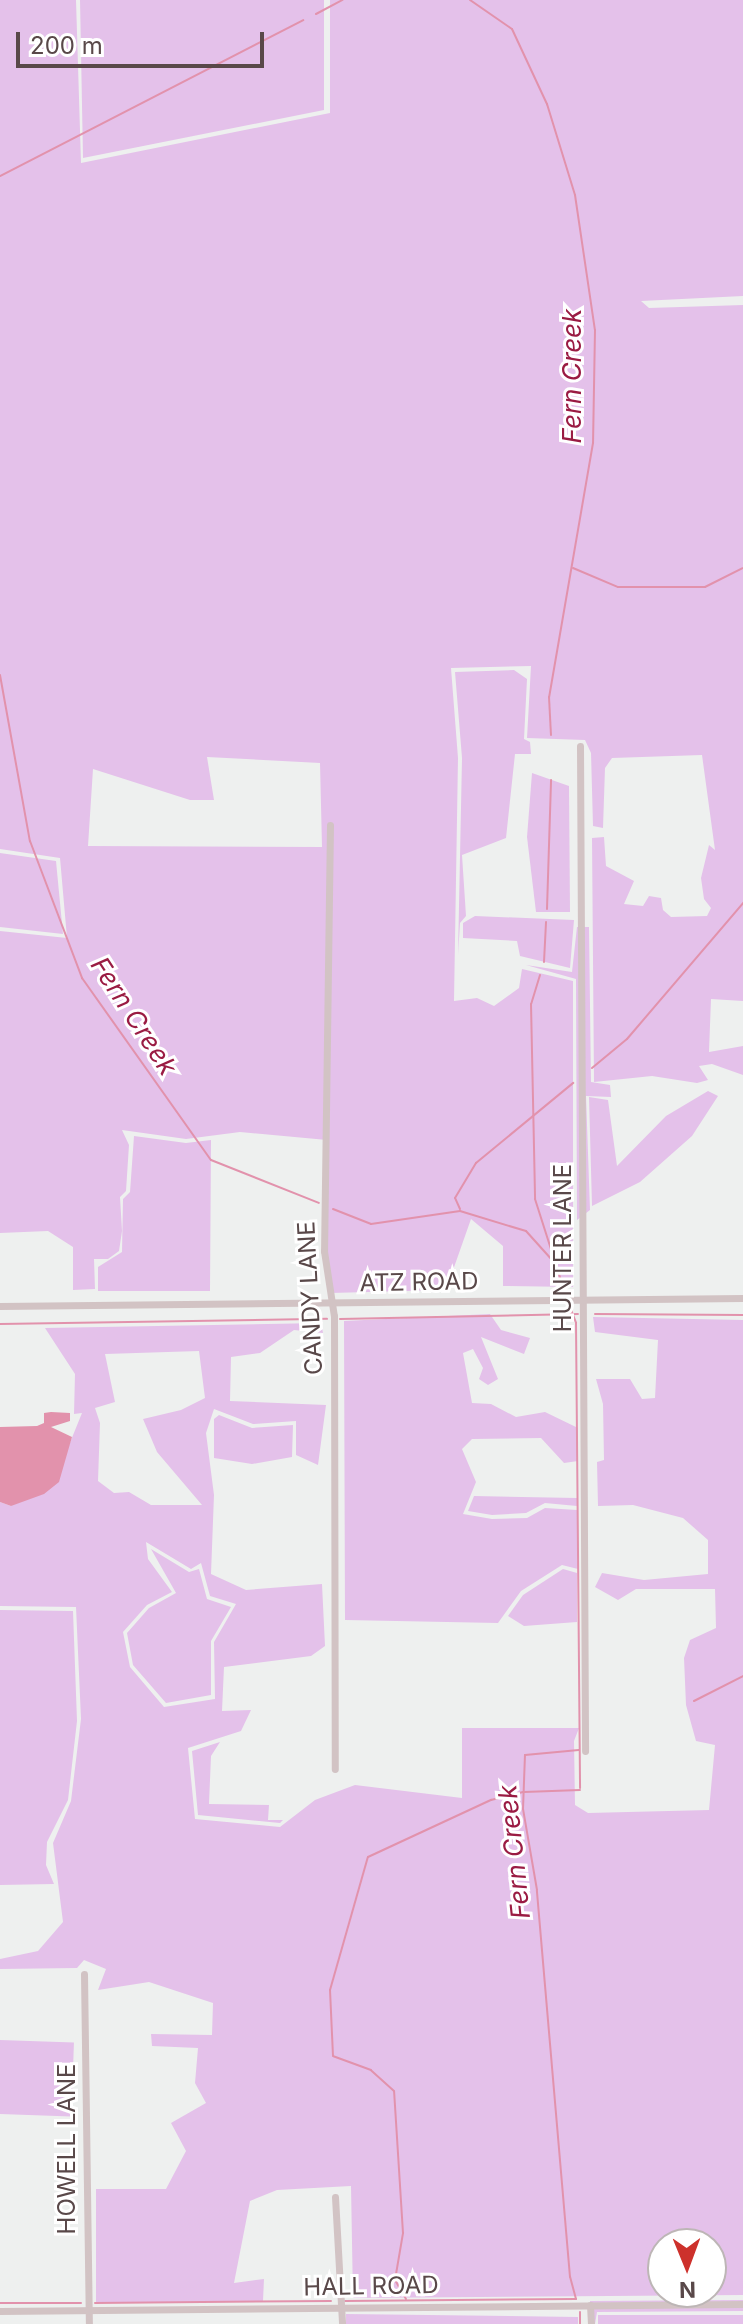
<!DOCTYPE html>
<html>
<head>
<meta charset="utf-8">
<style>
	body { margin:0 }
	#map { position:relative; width:743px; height:2324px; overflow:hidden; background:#eef0ef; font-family:Inter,sans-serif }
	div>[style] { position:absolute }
	.green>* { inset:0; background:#e4c1ea; transform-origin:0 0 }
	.water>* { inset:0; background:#e292ac }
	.stream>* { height:2px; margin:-1px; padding:0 1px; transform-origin:1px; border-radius:1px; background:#e292ac }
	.minor>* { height:7px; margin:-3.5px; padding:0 3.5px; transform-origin:3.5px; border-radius:3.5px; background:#d2c3c4 }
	span { translate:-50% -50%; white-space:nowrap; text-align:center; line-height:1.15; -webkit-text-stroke:6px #fff; paint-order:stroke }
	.street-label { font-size:24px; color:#594849 }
	.water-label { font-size:26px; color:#9a1b43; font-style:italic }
	.north { position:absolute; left:647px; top:2228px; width:80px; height:80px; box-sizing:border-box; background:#fff; border:2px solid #bdb6b6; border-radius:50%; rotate:179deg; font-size:22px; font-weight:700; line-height:32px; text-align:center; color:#594849 }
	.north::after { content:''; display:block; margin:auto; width:28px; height:36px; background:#cd312c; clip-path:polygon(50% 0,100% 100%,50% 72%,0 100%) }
	.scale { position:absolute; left:16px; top:32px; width:248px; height:36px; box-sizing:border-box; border:4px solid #594849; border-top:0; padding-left:10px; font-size:24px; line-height:28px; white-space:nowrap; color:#594849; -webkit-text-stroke:6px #fff; paint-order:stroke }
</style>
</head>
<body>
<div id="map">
	<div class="green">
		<i style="clip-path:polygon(evenodd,0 0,76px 0,81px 163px,330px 113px,330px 0,743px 0,743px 296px,641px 301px,649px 308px,743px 305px,743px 1001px,711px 999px,709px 1052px,743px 1046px,743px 1075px,712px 1064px,699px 1066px,708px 1080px,697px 1083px,652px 1076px,594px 1082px,592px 838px,604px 837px,606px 866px,634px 881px,624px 904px,643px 906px,649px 896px,661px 898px,663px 910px,671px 917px,707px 916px,711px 908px,704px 899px,701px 878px,709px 845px,715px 850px,702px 755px,612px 758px,605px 768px,603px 828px,593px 826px,591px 753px,585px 740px,527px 738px,531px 666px,451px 668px,458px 758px,454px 1001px,477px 998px,494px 1006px,519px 988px,522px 969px,573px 981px,573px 1287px,503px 1286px,503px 1246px,471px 1219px,446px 1290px,330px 1293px,325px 1276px,327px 1140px,240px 1132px,186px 1139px,122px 1130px,129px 1145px,126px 1191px,120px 1197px,122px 1231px,119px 1251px,108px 1259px,94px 1259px,95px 1289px,73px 1290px,73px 1247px,48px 1231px,0 1233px,0 931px,67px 938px,60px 858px,0 849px,0 0,207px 757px,320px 763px,322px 847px,88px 846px,93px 769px,190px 800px,214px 800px,207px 757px)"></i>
		<i style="clip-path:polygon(80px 0,324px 0,324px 110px,83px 158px)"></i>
		<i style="clip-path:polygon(514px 670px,527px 679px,524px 739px,530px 742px,531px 754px,515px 754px,506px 838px,462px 855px,466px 916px,460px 923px,458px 955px,462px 758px,455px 672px)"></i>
		<i style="clip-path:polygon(532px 773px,569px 786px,570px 912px,536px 912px,527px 837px)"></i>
		<i style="clip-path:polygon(0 853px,56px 861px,63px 934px,0 927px)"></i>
		<i style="clip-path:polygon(475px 916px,574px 920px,570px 968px,520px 956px,517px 941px,463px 938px,463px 923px)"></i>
		<i style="clip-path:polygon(577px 927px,589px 927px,591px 1082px,610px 1085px,611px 1097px,586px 1096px,590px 1210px,577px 1220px,576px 979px,526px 965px,572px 972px)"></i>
		<i style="clip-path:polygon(708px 1091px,718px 1096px,692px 1136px,640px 1182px,592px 1206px,589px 1097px,608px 1100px,617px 1166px,666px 1116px)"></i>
		<i style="clip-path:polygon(134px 1136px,186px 1143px,211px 1140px,210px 1291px,98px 1291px,98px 1267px,122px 1252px,123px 1199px,130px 1192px)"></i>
		<i style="clip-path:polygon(490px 1314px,501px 1330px,530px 1338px,524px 1354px,481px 1337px,498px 1379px,488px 1385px,479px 1379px,483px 1368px,473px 1349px,463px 1353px,472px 1403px,491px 1404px,516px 1417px,545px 1412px,578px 1428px,578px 1461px,564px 1463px,541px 1438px,472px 1439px,462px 1449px,476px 1482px,463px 1514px,492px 1519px,527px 1518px,545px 1508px,577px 1510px,578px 1569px,562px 1565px,521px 1591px,498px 1623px,345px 1620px,344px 1321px)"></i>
		<i style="clip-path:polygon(evenodd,593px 1317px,743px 1320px,743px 2295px,353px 2298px,351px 2186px,277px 2190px,250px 2201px,234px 2283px,264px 2279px,263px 2301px,96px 2303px,96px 2189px,166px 2189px,186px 2151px,171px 2123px,206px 2103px,195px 2083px,198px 2048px,152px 2046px,151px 2034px,212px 2035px,213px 2003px,149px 1982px,98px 1990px,106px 1969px,84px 1960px,77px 1968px,0 1969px,0 1959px,38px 1951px,63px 1922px,53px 1843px,71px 1801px,81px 1719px,76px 1607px,0 1606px,0 1502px,11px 1506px,67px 1450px,82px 1413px,74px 1414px,75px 1374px,45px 1328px,321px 1323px,323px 1333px,294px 1330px,260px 1353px,231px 1357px,230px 1401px,326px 1405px,318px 1465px,296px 1455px,296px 1421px,253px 1424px,214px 1409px,206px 1433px,214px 1495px,211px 1574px,246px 1590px,322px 1584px,325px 1646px,311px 1656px,224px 1667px,222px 1711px,251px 1710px,241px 1731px,188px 1748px,195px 1819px,280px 1827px,315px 1800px,355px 1785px,462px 1798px,462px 1728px,579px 1728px,574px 1741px,575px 1805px,588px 1813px,709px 1810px,715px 1745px,696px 1741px,686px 1705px,684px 1658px,690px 1640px,716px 1628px,715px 1589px,636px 1589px,618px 1600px,595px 1587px,602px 1573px,644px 1580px,708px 1574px,708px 1540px,683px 1518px,633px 1505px,598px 1506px,597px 1462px,604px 1460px,603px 1404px,596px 1379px,630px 1379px,642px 1399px,655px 1398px,658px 1340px,595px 1332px,593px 1317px,199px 1351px,205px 1398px,181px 1410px,143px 1419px,157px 1452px,202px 1505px,151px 1505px,129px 1492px,114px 1493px,98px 1481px,100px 1423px,95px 1408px,115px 1402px,105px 1354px,199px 1351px,593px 1317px,146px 1542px,191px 1569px,201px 1563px,210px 1596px,236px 1604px,214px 1642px,215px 1699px,164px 1707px,130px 1667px,123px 1632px,147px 1605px,172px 1592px,148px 1559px,146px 1542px,593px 1317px,663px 2244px,711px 2244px,711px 2292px,663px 2292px,663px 2244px)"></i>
		<i style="clip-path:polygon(219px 1415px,252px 1428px,293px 1425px,292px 1457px,252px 1464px,214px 1458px,214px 1419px)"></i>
		<i style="clip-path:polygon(474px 1496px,577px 1498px,577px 1506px,545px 1503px,526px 1513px,492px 1515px,468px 1511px)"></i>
		<i style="clip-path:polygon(151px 1549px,189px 1572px,199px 1569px,207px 1599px,231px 1607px,211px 1641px,211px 1695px,166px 1703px,133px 1665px,127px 1633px,149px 1608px,176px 1593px)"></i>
		<i style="clip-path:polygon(563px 1569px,577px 1573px,577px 1622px,524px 1626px,508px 1616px,523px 1595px)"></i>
		<i style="clip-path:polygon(0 1610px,73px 1611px,77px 1721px,68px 1800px,47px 1842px,46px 1865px,54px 1884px,0 1885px)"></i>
		<i style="clip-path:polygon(220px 1742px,211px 1756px,209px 1804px,269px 1805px,268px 1820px,283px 1820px,280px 1823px,198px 1815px,192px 1751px)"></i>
		<i style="left:0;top:2040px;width:74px;height:74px;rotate:2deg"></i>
		<i style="clip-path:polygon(743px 2300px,743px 2311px,597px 2312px,595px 2324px,590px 2324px,590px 2301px)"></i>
		<i style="clip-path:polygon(346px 2314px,578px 2317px,578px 2324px,346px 2324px)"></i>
		<i style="left:743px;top:2315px;width:9px;height:145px;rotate:90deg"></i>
	</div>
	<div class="water">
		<i style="clip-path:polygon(51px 1412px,70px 1413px,70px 1421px,51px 1427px,72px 1437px,59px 1482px,44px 1494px,11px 1506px,0 1502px,0 1427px,37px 1426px,44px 1423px,44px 1413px)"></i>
	</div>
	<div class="stream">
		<i style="left:470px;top:0;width:51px;rotate:34.6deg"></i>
		<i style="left:512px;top:29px;width:83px;rotate:65deg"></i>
		<i style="left:547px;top:104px;width:95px;rotate:72.9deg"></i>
		<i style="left:575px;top:195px;width:136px;rotate:81.6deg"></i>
		<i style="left:595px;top:330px;width:113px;rotate:91deg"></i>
		<i style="left:593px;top:443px;width:258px;rotate:99.8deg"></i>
		<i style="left:549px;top:697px;width:38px;rotate:87deg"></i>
		<i style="left:316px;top:14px;width:30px;rotate:-28deg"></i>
		<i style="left:0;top:176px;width:341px;rotate:-27.2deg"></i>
		<i style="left:573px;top:568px;width:49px;rotate:22.9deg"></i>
		<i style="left:618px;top:587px;width:87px"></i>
		<i style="left:705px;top:587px;width:42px;rotate:-26.6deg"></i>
		<i style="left:0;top:675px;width:169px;rotate:79.8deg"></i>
		<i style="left:30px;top:841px;width:147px;rotate:69.2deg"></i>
		<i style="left:82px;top:978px;width:223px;rotate:54.7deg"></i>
		<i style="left:211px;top:1160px;width:116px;rotate:21.7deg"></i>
		<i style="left:547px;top:909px;width:129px;rotate:-88.2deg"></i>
		<i style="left:544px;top:962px;width:40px;rotate:-87.1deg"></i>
		<i style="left:540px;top:975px;width:30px;rotate:107deg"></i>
		<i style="left:531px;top:1004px;width:195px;rotate:88.8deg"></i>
		<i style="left:535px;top:1199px;width:99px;rotate:72.3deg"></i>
		<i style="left:592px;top:1068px;width:45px;rotate:-39.6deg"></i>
		<i style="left:627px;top:1039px;width:179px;rotate:-49.5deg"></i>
		<i style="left:333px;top:1209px;width:41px;rotate:21.5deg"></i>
		<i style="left:371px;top:1224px;width:90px;rotate:-8.3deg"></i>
		<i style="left:460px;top:1211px;width:69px;rotate:16.9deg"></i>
		<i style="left:526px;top:1231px;width:39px;rotate:48deg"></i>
		<i style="left:460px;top:1209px;width:12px;rotate:-114deg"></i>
		<i style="left:455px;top:1198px;width:41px;rotate:-59deg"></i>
		<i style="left:476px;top:1163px;width:126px;rotate:-39.5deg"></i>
		<i style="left:570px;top:1307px;width:17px;rotate:69deg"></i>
		<i style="left:576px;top:1323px;width:465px;rotate:89.5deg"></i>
		<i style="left:595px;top:1314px;width:148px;rotate:0.4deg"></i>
		<i style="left:340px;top:1319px;width:238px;rotate:-1.2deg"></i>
		<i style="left:0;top:1324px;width:327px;rotate:-0.9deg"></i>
		<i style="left:694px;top:1701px;width:55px;rotate:-27deg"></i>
		<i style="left:406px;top:2299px;width:22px;rotate:-120deg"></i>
		<i style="left:395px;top:2280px;width:48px;rotate:-80.3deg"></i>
		<i style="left:403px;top:2233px;width:142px;rotate:-93.6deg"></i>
		<i style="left:394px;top:2091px;width:31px;rotate:-138deg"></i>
		<i style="left:371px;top:2070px;width:40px;rotate:-159.8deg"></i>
		<i style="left:333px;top:2056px;width:66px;rotate:-92.6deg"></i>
		<i style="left:330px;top:1990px;width:138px;rotate:-74.1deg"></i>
		<i style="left:368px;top:1857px;width:136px;rotate:-24.9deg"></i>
		<i style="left:491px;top:1800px;width:34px;rotate:-14deg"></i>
		<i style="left:524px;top:1792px;width:56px;rotate:-2deg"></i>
		<i style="left:345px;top:2301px;width:231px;rotate:-0.5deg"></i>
		<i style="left:576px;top:2299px;width:23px;rotate:-105deg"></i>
		<i style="left:570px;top:2277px;width:388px;rotate:-94.9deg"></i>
		<i style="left:537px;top:1890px;width:82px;rotate:-99.8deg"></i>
		<i style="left:523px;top:1809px;width:54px;rotate:-87.9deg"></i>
		<i style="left:525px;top:1755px;width:54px;rotate:-5.3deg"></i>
		<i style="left:0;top:2303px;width:81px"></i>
		<i style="left:95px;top:2303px;width:236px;rotate:-0.5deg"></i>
		<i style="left:580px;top:2324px;width:12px;rotate:-90deg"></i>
	</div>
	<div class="minor">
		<i style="left:580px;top:746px;width:1005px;rotate:89.71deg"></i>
		<i style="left:330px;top:825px;width:426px;rotate:90.8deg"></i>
		<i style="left:324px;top:1251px;width:66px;rotate:81.3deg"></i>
		<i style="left:334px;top:1316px;width:453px;rotate:89.9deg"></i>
		<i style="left:0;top:1306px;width:743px;rotate:-0.62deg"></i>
		<i style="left:84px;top:1974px;width:350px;rotate:89.2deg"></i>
		<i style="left:335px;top:2197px;width:127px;rotate:86.8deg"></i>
		<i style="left:590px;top:2305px;width:19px;rotate:87deg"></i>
		<i style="left:0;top:2311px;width:743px;rotate:-0.54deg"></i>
	</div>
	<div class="street-label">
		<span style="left:563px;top:1248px;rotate:-90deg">HUNTER LANE</span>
		<span style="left:419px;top:1282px;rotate:-1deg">ATZ ROAD</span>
		<span style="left:310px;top:1298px;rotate:-93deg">CANDY LANE</span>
		<span style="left:67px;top:2149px;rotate:-90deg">HOWELL LANE</span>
		<span style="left:371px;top:2286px;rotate:-1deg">HALL ROAD</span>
	</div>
	<div class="water-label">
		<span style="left:572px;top:376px;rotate:-90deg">Fern Creek</span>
		<span style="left:134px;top:1016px;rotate:57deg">Fern Creek</span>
		<span style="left:514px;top:1852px;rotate:-96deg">Fern Creek</span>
	</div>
	<div class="north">N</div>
	<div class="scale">200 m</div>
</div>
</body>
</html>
